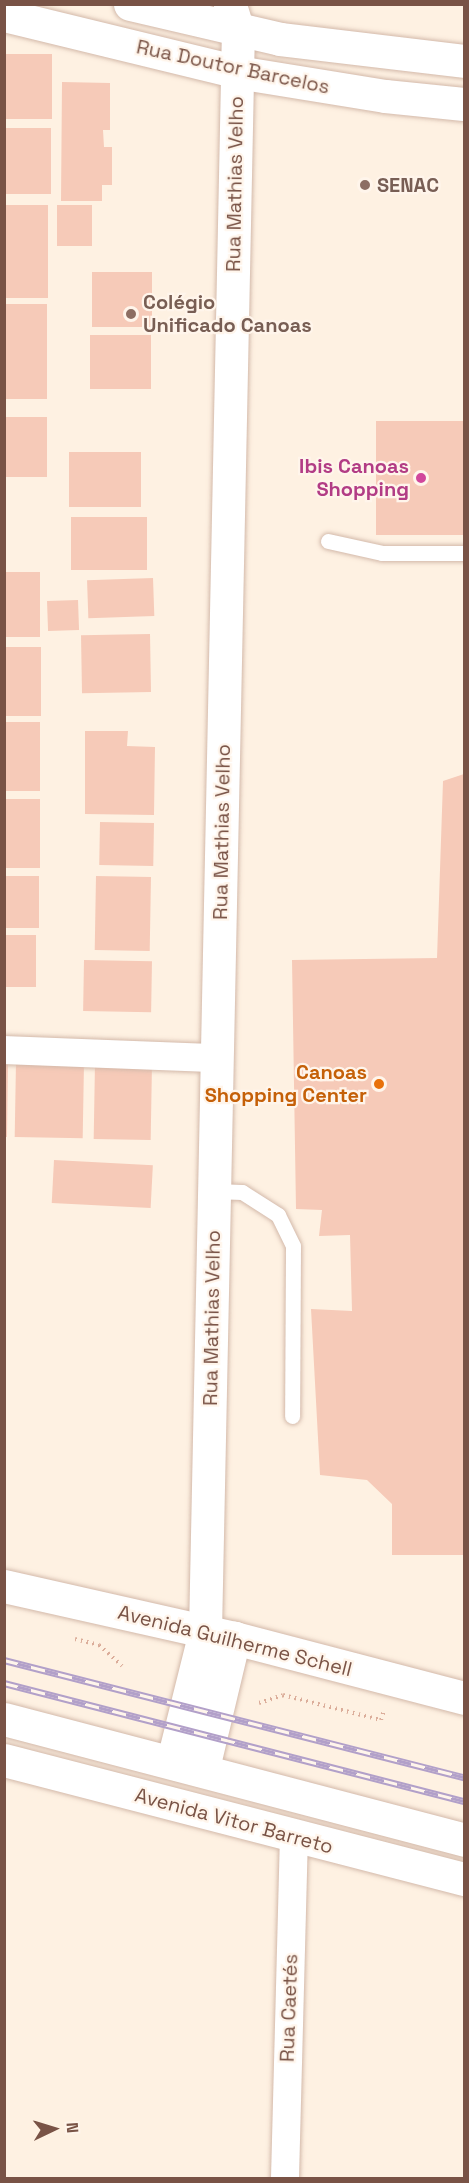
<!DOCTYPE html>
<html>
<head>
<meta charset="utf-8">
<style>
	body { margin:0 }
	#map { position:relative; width:469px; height:2183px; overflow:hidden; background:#fef1e2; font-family:"Space Grotesk",sans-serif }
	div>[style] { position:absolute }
	.building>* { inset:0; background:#f6cab8; transform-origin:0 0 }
	.path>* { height:4px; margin-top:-2px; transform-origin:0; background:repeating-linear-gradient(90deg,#dbad9a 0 1.5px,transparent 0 6px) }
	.roads { filter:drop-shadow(0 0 2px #d3b9aa) drop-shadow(0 0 2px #d3b9aa) }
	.lane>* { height:15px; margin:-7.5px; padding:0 7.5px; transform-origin:7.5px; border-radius:7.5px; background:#fff }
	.street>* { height:28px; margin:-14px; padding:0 14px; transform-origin:14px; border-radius:14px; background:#fff }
	.secondary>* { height:33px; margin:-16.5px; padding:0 16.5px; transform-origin:16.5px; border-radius:16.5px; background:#fff }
	.rail>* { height:7px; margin-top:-3.5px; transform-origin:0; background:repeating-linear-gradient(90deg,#fff5eb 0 14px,#b2a0c9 0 28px); box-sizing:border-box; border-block:2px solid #b2a0c9 }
	.dots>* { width:16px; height:16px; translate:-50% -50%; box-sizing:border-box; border:3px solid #fff5eb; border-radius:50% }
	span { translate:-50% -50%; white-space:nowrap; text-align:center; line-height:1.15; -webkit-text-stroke:4.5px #fff5eb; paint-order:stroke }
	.street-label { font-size:20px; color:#795346 }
	.education-label { font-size:20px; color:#785e54; font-weight:700 }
	.left { translate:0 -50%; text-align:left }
	.hotel-label { font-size:20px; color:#b23c85; font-weight:700 }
	.right { translate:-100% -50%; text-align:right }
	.food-label { font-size:20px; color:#c56008; font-weight:700 }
	.frame { position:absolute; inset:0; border:6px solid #795346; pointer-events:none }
	.north { position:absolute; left:24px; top:2099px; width:60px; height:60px; -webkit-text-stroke:4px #fff5eb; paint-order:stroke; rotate:86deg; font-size:16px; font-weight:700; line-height:24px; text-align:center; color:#795346 }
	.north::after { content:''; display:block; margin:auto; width:21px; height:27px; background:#795346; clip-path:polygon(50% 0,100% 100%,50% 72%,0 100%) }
</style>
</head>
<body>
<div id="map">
	<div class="building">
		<i style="left:4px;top:54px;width:48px;height:65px"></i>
		<i style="clip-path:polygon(62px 82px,110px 83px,110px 130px,103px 130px,104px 147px,112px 147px,112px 185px,102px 185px,102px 201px,61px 201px)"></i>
		<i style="left:51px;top:128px;width:66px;height:47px;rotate:90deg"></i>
		<i style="left:4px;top:205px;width:44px;height:93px"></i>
		<i style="left:92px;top:205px;width:41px;height:35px;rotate:90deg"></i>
		<i style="left:92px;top:272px;width:60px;height:55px"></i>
		<i style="left:4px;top:304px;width:43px;height:95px"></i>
		<i style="left:90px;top:335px;width:61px;height:54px"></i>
		<i style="left:4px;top:417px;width:43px;height:60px"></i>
		<i style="left:376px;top:421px;width:88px;height:114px"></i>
		<i style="left:69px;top:452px;width:72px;height:55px"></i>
		<i style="left:71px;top:517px;width:76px;height:53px"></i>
		<i style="left:4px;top:572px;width:36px;height:65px"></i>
		<i style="left:153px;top:578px;width:38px;height:66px;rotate:88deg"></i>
		<i style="left:78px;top:600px;width:30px;height:31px;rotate:88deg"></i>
		<i style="left:150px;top:634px;width:58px;height:69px;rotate:89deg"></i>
		<i style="left:4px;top:647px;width:37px;height:69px"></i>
		<i style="left:4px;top:722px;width:36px;height:69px"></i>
		<i style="clip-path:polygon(85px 731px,128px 731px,127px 746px,155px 747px,154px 815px,85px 814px)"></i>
		<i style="clip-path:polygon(464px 774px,464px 1555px,392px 1555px,392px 1504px,367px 1480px,320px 1475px,311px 1309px,352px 1311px,350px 1235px,319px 1236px,322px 1210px,296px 1209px,292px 960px,437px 958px,443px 781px)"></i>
		<i style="left:4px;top:799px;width:36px;height:69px"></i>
		<i style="left:100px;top:822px;width:54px;height:43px;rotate:1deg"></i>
		<i style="left:4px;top:876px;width:35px;height:52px"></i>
		<i style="left:96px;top:876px;width:55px;height:74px;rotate:1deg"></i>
		<i style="left:4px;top:935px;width:32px;height:52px"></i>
		<i style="left:84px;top:960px;width:68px;height:51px;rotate:1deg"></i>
		<i style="clip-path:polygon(5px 1061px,8px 1061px,7px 1137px,5px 1137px)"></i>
		<i style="left:16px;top:1062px;width:68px;height:75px;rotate:1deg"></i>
		<i style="left:95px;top:1063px;width:57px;height:76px;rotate:1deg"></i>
		<i style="left:54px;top:1160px;width:99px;height:43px;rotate:3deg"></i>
	</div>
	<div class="path">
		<i style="left:75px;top:1639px;width:25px;rotate:14deg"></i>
		<i style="left:99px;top:1645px;width:31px;rotate:42deg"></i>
		<i style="left:259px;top:1703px;width:25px;rotate:-18deg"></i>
		<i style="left:283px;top:1695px;width:101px;rotate:14.3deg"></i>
		<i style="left:381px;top:1720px;width:10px;rotate:-73deg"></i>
	</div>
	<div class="roads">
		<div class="lane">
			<i style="left:328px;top:541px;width:55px;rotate:12.5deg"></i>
			<i style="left:382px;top:553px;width:82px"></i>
			<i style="left:214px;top:1191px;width:28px;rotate:2deg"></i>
			<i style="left:242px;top:1192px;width:43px;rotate:32.6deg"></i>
			<i style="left:278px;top:1215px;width:34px;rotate:64deg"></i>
			<i style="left:293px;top:1246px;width:170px;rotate:90.3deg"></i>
		</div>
		<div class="street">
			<i style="left:4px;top:1050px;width:213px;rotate:2.2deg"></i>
			<i style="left:285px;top:2178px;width:341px;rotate:-88.5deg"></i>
		</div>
		<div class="secondary">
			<i style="left:130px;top:4px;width:154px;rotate:13.1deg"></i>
			<i style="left:280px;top:39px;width:185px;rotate:6.8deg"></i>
			<i style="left:4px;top:15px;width:240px;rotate:13.7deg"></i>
			<i style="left:237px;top:72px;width:150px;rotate:9.2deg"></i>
			<i style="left:385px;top:96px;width:79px;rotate:5.8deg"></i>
			<i style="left:4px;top:1586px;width:236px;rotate:12.7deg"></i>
			<i style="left:234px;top:1638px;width:238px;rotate:14.6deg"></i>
			<i style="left:4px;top:1719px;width:476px;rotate:14.7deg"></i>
			<i style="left:4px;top:1760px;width:475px;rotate:14.5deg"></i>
			<i style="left:173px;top:1760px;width:132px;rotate:-76deg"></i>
			<i style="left:205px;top:1632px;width:1560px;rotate:-88.82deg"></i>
			<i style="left:237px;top:72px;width:41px;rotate:-88.6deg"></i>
			<i style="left:238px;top:31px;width:28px;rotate:-107deg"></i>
			<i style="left:203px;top:1768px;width:134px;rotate:-76.6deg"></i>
		</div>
	</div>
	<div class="rail">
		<i style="left:4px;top:1660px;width:475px;rotate:14.3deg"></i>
		<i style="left:4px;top:1683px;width:475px;rotate:14.4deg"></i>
	</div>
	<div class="dots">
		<i style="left:365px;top:185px;background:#8d6e63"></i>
		<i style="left:131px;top:314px;background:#8d6e63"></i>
		<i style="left:421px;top:478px;background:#d1479c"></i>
		<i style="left:379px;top:1084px;background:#e8710a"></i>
	</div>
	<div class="street-label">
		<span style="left:233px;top:67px;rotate:12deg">Rua Doutor Barcelos</span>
		<span style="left:235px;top:184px;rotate:-89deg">Rua Mathias Velho</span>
		<span style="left:222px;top:832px;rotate:-89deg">Rua Mathias Velho</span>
		<span style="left:212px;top:1318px;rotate:-89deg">Rua Mathias Velho</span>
		<span style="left:235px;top:1641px;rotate:14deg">Avenida Guilherme Schell</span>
		<span style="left:234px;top:1821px;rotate:15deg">Avenida Vitor Barreto</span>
		<span style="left:289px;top:2008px;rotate:-88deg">Rua Caetés</span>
	</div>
	<div class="education-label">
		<span class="left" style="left:377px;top:185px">SENAC</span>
		<span class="left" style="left:143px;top:314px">Colégio<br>Unificado Canoas</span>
	</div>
	<div class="hotel-label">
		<span class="right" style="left:409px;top:478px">Ibis Canoas<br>Shopping</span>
	</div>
	<div class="food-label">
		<span class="right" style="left:367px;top:1084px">Canoas<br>Shopping Center</span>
	</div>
	<div class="frame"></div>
	<div class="north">N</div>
</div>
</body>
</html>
